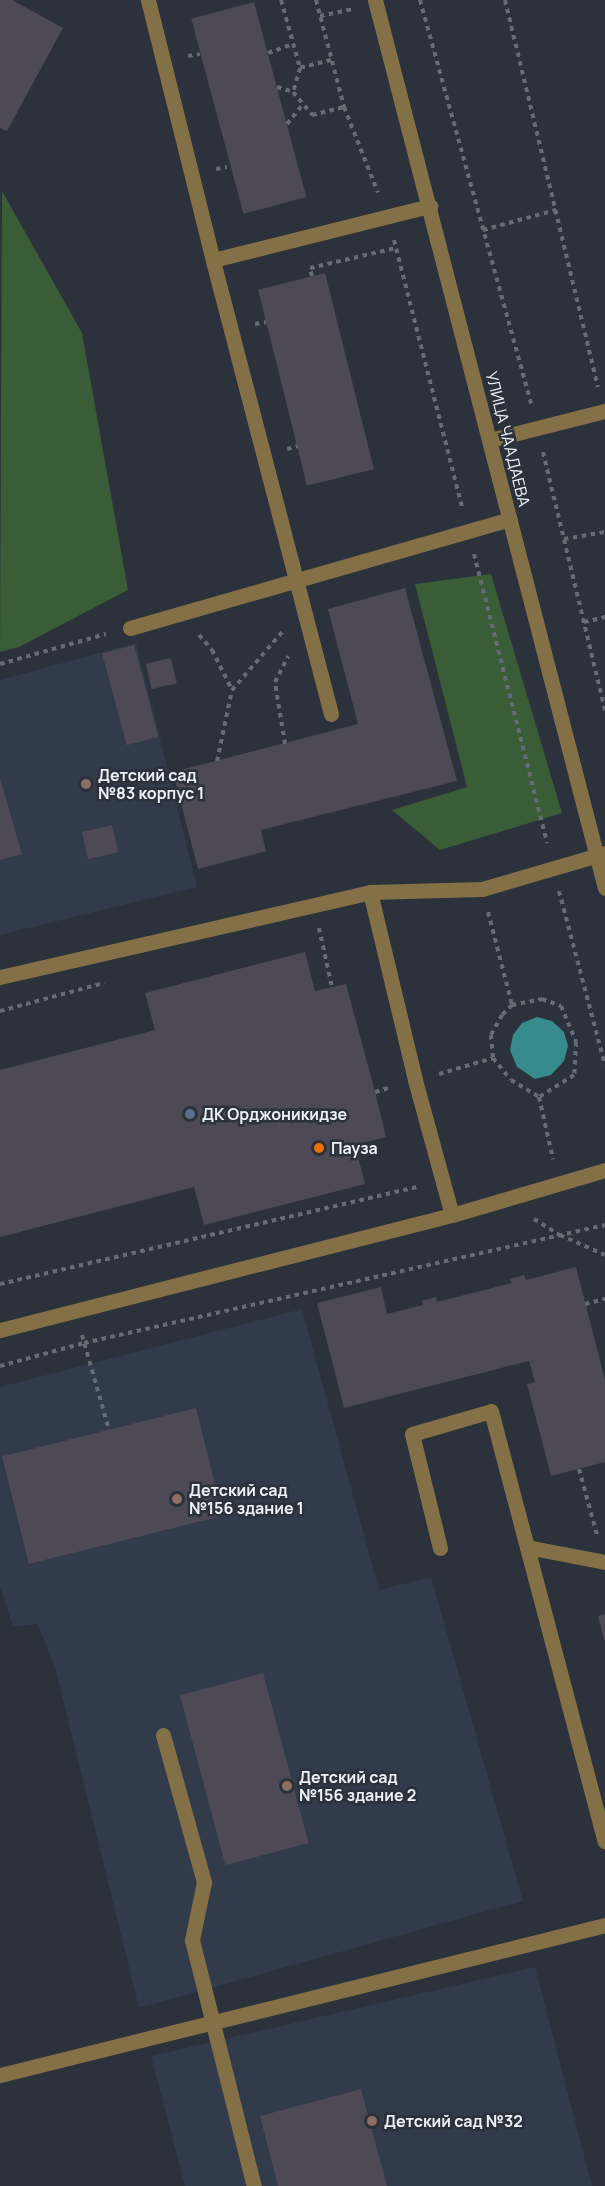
<!DOCTYPE html>
<html>
<head>
<meta charset="utf-8">
<style>
	body { margin:0 }
	#map { position:relative; width:605px; height:2186px; overflow:hidden; background:#2b323b; font-family:Manrope,sans-serif }
	div>[style] { position:absolute }
	.built>* { inset:0; background:#313b4a }
	.green>* { inset:0; background:#3a5c36 }
	.water>* { inset:0; background:#378b8c }
	.building>* { inset:0; background:#4d4955; transform-origin:0 0 }
	.path>* { height:4px; margin-top:-2px; transform-origin:0; background:repeating-linear-gradient(90deg,#666c74 0 4.5px,transparent 0 9px) }
	.minor>* { height:15px; margin:-7.5px; padding:0 7.5px; transform-origin:7.5px; border-radius:7.5px; background:#847047 }
	.dots>* { width:16px; height:16px; translate:-50% -50%; box-sizing:border-box; border:3px solid #2b323b; border-radius:50% }
	span { translate:-50% -50%; white-space:nowrap; text-align:center; line-height:1.15; -webkit-text-stroke:5px #2b323b; paint-order:stroke }
	.street-label { font-size:16px; color:#ecf0f7 }
	.poi-label { font-size:16px; color:#ecf0f7; font-weight:700 }
	.left { translate:0 -50%; text-align:left }
</style>
</head>
<body>
<div id="map">
	<div class="built">
		<i style="clip-path:polygon(136px 643px,197px 887px,0 935px,0 680px)"></i>
		<i style="clip-path:polygon(302px 1309px,379px 1590px,431px 1577px,523px 1901px,139px 2008px,56px 1671px,38px 1624px,13px 1627px,0 1586px,0 1387px)"></i>
		<i style="clip-path:polygon(535px 1967px,592px 2186px,185px 2186px,151px 2056px)"></i>
	</div>
	<div class="green">
		<i style="clip-path:polygon(2px 191px,82px 333px,128px 590px,19px 647px,0 652px)"></i>
		<i style="clip-path:polygon(491px 574px,562px 813px,440px 850px,392px 810px,467px 787px,415px 584px)"></i>
	</div>
	<div class="water">
		<i style="clip-path:polygon(537px 1017px,552px 1021px,564px 1032px,568px 1046px,564px 1061px,551px 1075px,535px 1079px,517px 1067px,510px 1050px,513px 1035px,522px 1023px)"></i>
	</div>
	<div class="building">
		<i style="clip-path:polygon(0 0,12px 0,63px 28px,7px 131px,0 128px)"></i>
		<i style="left:254px;top:2px;width:202px;height:65px;rotate:75deg"></i>
		<i style="left:325px;top:273px;width:202px;height:69px;rotate:76deg"></i>
		<i style="clip-path:polygon(405px 588px,457px 781px,261px 830px,266px 851px,198px 869px,173px 772px,358px 724px,328px 609px)"></i>
		<i style="left:134px;top:645px;width:95px;height:33px;rotate:75deg"></i>
		<i style="left:171px;top:658px;width:26px;height:26px;rotate:77deg"></i>
		<i style="clip-path:polygon(0 778px,22px 854px,0 860px)"></i>
		<i style="left:112px;top:825px;width:28px;height:31px;rotate:77deg"></i>
		<i style="clip-path:polygon(305px 952px,315px 991px,346px 984px,375px 1092px,386px 1137px,355px 1145px,365px 1184px,204px 1225px,194px 1187px,0 1237px,0 1070px,155px 1030px,145px 993px)"></i>
		<i style="clip-path:polygon(576px 1267px,605px 1380px,605px 1462px,551px 1476px,527px 1384px,535px 1382px,529px 1361px,344px 1408px,317px 1303px,381px 1287px,387px 1314px,423px 1305px,422px 1301px,436px 1297px,437px 1302px,512px 1283px,510px 1279px,524px 1275px,526px 1280px)"></i>
		<i style="left:196px;top:1408px;width:111px;height:200px;rotate:76deg"></i>
		<i style="clip-path:polygon(605px 1614px,605px 1640px,604px 1640px,598px 1616px)"></i>
		<i style="left:263px;top:1673px;width:176px;height:86px;rotate:75deg"></i>
		<i style="clip-path:polygon(361px 2089px,387px 2186px,278px 2186px,260px 2116px)"></i>
	</div>
	<div class="path">
		<i style="left:281px;top:0;width:71px;rotate:74.4deg"></i>
		<i style="left:316px;top:0;width:111px;rotate:75.3deg"></i>
		<i style="left:344px;top:107px;width:92px;rotate:68.4deg"></i>
		<i style="left:420px;top:0;width:419px;rotate:74.6deg"></i>
		<i style="left:505px;top:0;width:398px;rotate:76.5deg"></i>
		<i style="left:320px;top:16px;width:34px;rotate:-12deg"></i>
		<i style="left:268px;top:53px;width:27px;rotate:-20deg"></i>
		<i style="left:188px;top:56px;width:12px;rotate:-9deg"></i>
		<i style="left:331px;top:60px;width:32px;rotate:166deg"></i>
		<i style="left:300px;top:68px;width:25px;rotate:106deg"></i>
		<i style="left:293px;top:92px;width:30px;rotate:50deg"></i>
		<i style="left:312px;top:115px;width:33px;rotate:-14deg"></i>
		<i style="left:277px;top:87px;width:17px;rotate:17deg"></i>
		<i style="left:287px;top:124px;width:26px;rotate:-51deg"></i>
		<i style="left:216px;top:169px;width:11px;rotate:-10deg"></i>
		<i style="left:483px;top:230px;width:76px;rotate:-15.3deg"></i>
		<i style="left:394px;top:240px;width:275px;rotate:75.7deg"></i>
		<i style="left:312px;top:276px;width:8px;rotate:-104deg"></i>
		<i style="left:310px;top:268px;width:88px;rotate:-13.1deg"></i>
		<i style="left:255px;top:324px;width:11px;rotate:-10deg"></i>
		<i style="left:287px;top:449px;width:11px;rotate:-15deg"></i>
		<i style="left:543px;top:452px;width:266px;rotate:76.5deg"></i>
		<i style="left:564px;top:539px;width:42px;rotate:-9.7deg"></i>
		<i style="left:474px;top:554px;width:298px;rotate:75.8deg"></i>
		<i style="left:584px;top:622px;width:22px;rotate:-13deg"></i>
		<i style="left:199px;top:635px;width:20px;rotate:49deg"></i>
		<i style="left:212px;top:650px;width:45px;rotate:63.4deg"></i>
		<i style="left:0;top:664px;width:110px;rotate:-15.8deg"></i>
		<i style="left:285px;top:744px;width:63px;rotate:-99.2deg"></i>
		<i style="left:275px;top:682px;width:29px;rotate:-63deg"></i>
		<i style="left:217px;top:761px;width:73px;rotate:-78.1deg"></i>
		<i style="left:232px;top:690px;width:77px;rotate:-49.2deg"></i>
		<i style="left:559px;top:891px;width:180px;rotate:75.2deg"></i>
		<i style="left:488px;top:912px;width:96px;rotate:75.5deg"></i>
		<i style="left:512px;top:1005px;width:14px;rotate:135deg"></i>
		<i style="left:502px;top:1015px;width:23px;rotate:119deg"></i>
		<i style="left:491px;top:1035px;width:23px;rotate:85deg"></i>
		<i style="left:493px;top:1058px;width:28px;rotate:51deg"></i>
		<i style="left:511px;top:1080px;width:33px;rotate:31deg"></i>
		<i style="left:539px;top:1097px;width:64px;rotate:77.3deg"></i>
		<i style="left:319px;top:928px;width:60px;rotate:77.6deg"></i>
		<i style="left:512px;top:1005px;width:31px;rotate:-11deg"></i>
		<i style="left:542px;top:999px;width:20px;rotate:20deg"></i>
		<i style="left:561px;top:1006px;width:39px;rotate:67deg"></i>
		<i style="left:576px;top:1042px;width:33px;rotate:93deg"></i>
		<i style="left:574px;top:1075px;width:41px;rotate:147.8deg"></i>
		<i style="left:0;top:1011px;width:108px;rotate:-15.1deg"></i>
		<i style="left:439px;top:1074px;width:56px;rotate:-16.5deg"></i>
		<i style="left:375px;top:1092px;width:17px;rotate:-17deg"></i>
		<i style="left:534px;top:1219px;width:31px;rotate:32deg"></i>
		<i style="left:560px;top:1235px;width:49px;rotate:24deg"></i>
		<i style="left:0;top:1284px;width:428px;rotate:-13.1deg"></i>
		<i style="left:585px;top:1304px;width:21px;rotate:-14deg"></i>
		<i style="left:82px;top:1335px;width:99px;rotate:74.1deg"></i>
		<i style="left:0;top:1366px;width:87px;rotate:-15.3deg"></i>
		<i style="left:84px;top:1343px;width:534px;rotate:-12.76deg"></i>
		<i style="left:579px;top:1469px;width:68px;rotate:74.7deg"></i>
	</div>
	<div class="minor">
		<i style="left:148px;top:0;width:268px;rotate:76deg"></i>
		<i style="left:375px;top:0;width:917px;rotate:75.48deg"></i>
		<i style="left:490px;top:440px;width:119px;rotate:-14.2deg"></i>
		<i style="left:130px;top:628px;width:395px;rotate:-16deg"></i>
		<i style="left:331px;top:714px;width:469px;rotate:-104.6deg"></i>
		<i style="left:213px;top:260px;width:224px;rotate:-14deg"></i>
		<i style="left:370px;top:892px;width:193px;rotate:76.5deg"></i>
		<i style="left:415px;top:1080px;width:140px;rotate:74.7deg"></i>
		<i style="left:0;top:977px;width:380px;rotate:-12.9deg"></i>
		<i style="left:370px;top:892px;width:112px;rotate:-1.5deg"></i>
		<i style="left:482px;top:889px;width:128px;rotate:-16.3deg"></i>
		<i style="left:0;top:1330px;width:466px;rotate:-14.3deg"></i>
		<i style="left:452px;top:1215px;width:159px;rotate:-16.4deg"></i>
		<i style="left:527px;top:1547px;width:79px;rotate:10.9deg"></i>
		<i style="left:440px;top:1548px;width:117px;rotate:-103.8deg"></i>
		<i style="left:412px;top:1434px;width:82px;rotate:-16.2deg"></i>
		<i style="left:491px;top:1411px;width:445px;rotate:75.2deg"></i>
		<i style="left:163px;top:1735px;width:153px;rotate:74.4deg"></i>
		<i style="left:204px;top:1882px;width:59px;rotate:101.7deg"></i>
		<i style="left:192px;top:1940px;width:254px;rotate:75.9deg"></i>
		<i style="left:0;top:2075px;width:623px;rotate:-13.92deg"></i>
	</div>
	<div class="dots">
		<i style="left:86px;top:784px;background:#8d6e63"></i>
		<i style="left:190px;top:1114px;background:#5c6f8a"></i>
		<i style="left:319px;top:1148px;background:#e8710a"></i>
		<i style="left:177px;top:1499px;background:#8d6e63"></i>
		<i style="left:287px;top:1786px;background:#8d6e63"></i>
		<i style="left:372px;top:2121px;background:#8d6e63"></i>
	</div>
	<div class="street-label">
		<span style="left:508px;top:439px;rotate:76deg">УЛИЦА ЧААДАЕВА</span>
	</div>
	<div class="poi-label">
		<span class="left" style="left:98px;top:784px">Детский сад<br>№83 корпус 1</span>
		<span class="left" style="left:202px;top:1114px">ДК Орджоникидзе</span>
		<span class="left" style="left:331px;top:1148px">Пауза</span>
		<span class="left" style="left:189px;top:1499px">Детский сад<br>№156 здание 1</span>
		<span class="left" style="left:299px;top:1786px">Детский сад<br>№156 здание 2</span>
		<span class="left" style="left:384px;top:2121px">Детский сад №32</span>
	</div>
</div>
</body>
</html>
